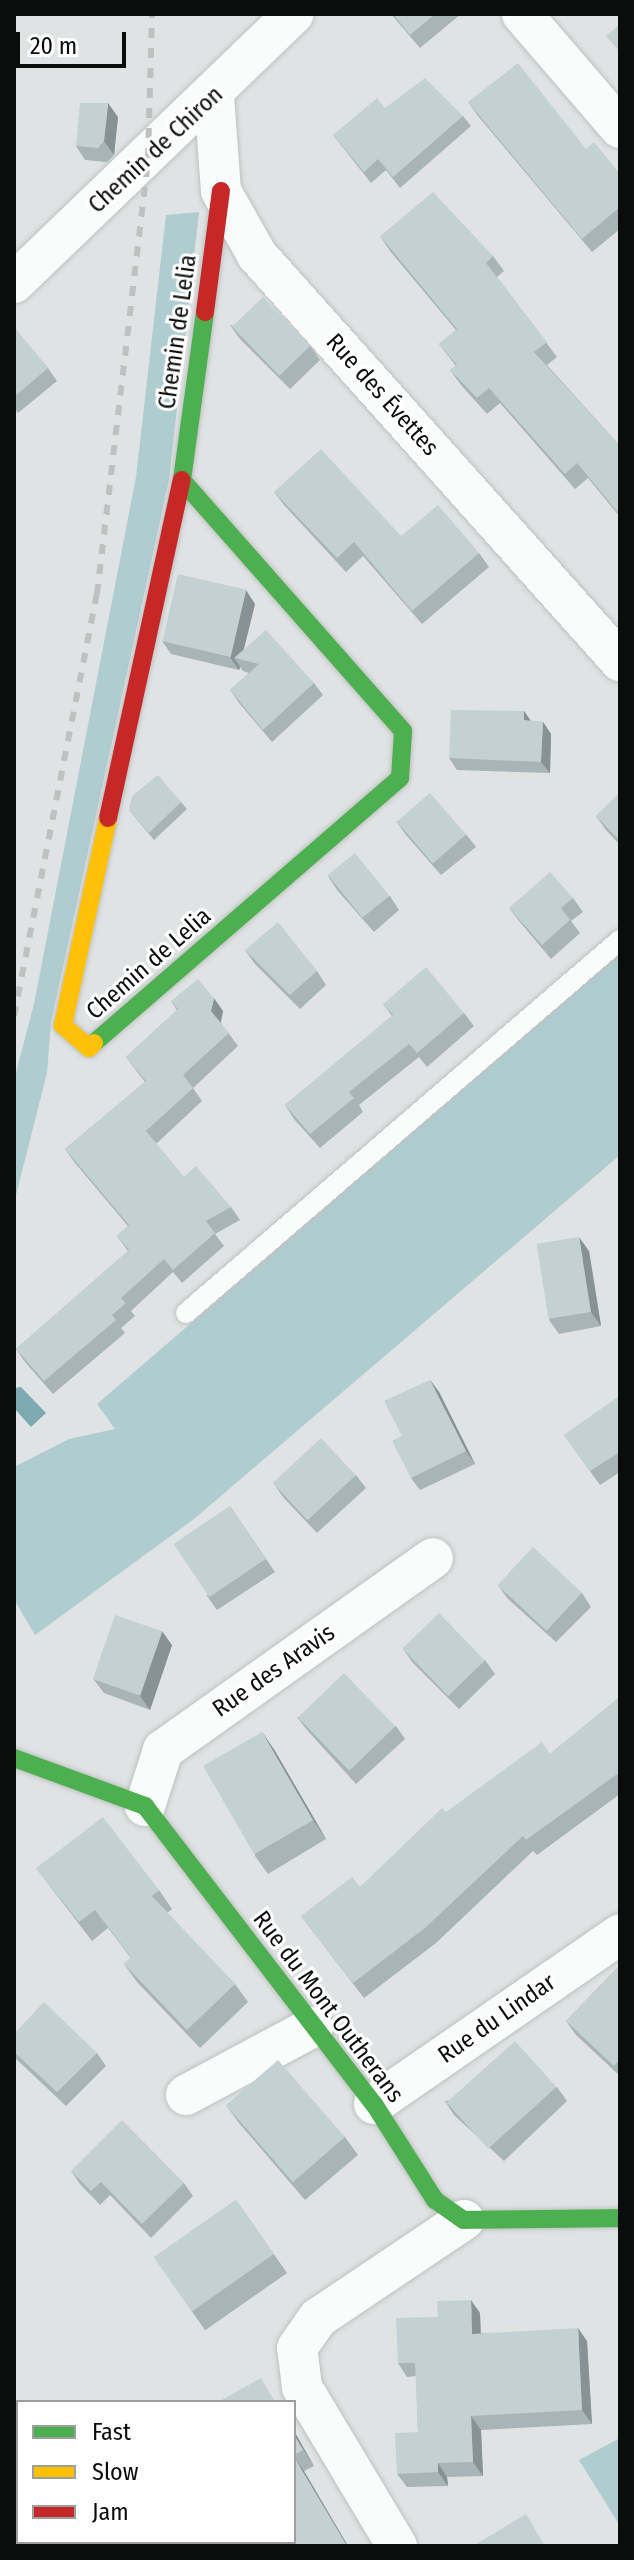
<!DOCTYPE html>
<html>
<head>
<meta charset="utf-8">
<style>
	body { margin:0 }
	#map { position:relative; width:634px; height:2560px; overflow:hidden; background:#e0e3e3; font-family:"Fira Sans Condensed",sans-serif }
	div>[style] { position:absolute }
	.green>* { inset:0; background:#afccd0 }
	.water>* { inset:0; background:#7dabb1 }
	.roads { filter:drop-shadow(0 0 2px #bfc1c1) drop-shadow(0 0 2px #bfc1c1) }
	.lane>* { height:20px; margin:-10px; padding:0 10px; transform-origin:10px; border-radius:10px; background:#fafbfb }
	.street>* { height:40px; margin:-20px; padding:0 20px; transform-origin:20px; border-radius:20px; background:#fafbfb }
	.fast>* { height:18px; margin:-9px; padding:0 9px; transform-origin:9px; border-radius:9px; background:#4caf50 }
	.slow>* { height:18px; margin:-9px; padding:0 9px; transform-origin:9px; border-radius:9px; background:#ffc107 }
	.jam>* { height:18px; margin:-9px; padding:0 9px; transform-origin:9px; border-radius:9px; background:#c62828 }
	.rail>* { height:6px; margin-top:-3px; transform-origin:0; background:repeating-linear-gradient(90deg,#c0c0c0 0 10px,transparent 0 20px) }
	.wall>* { inset:0; background:#a8b4b5; transform-origin:0 0 }
	.shaded-wall>* { inset:0; background:#889294 }
	.building>* { inset:0; background:#c3d1d3; transform-origin:0 0 }
	span { translate:-50% -50%; white-space:nowrap; text-align:center; line-height:1.15; -webkit-text-stroke:6px #fff; paint-order:stroke }
	.street-label { font-size:24px; color:#0b0d0d }
	.frame { position:absolute; inset:0; border:16px solid #0b0d0d; pointer-events:none }
	.legend { position:absolute; left:16px; top:2400px; width:280px; height:144px; box-sizing:border-box; background:#fff; border:2px solid #9d9e9e; margin:0; padding:10px 14px; list-style:none; font-size:24px; color:#0b0d0d }
	.legend li { display:flex; align-items:center; gap:16px; height:40px }
	.legend b { width:40px; border:2px solid #9d9e9e }
	.scale { position:absolute; left:16px; top:32px; width:110px; height:36px; box-sizing:border-box; border:4px solid #0b0d0d; border-top:0; padding-left:10px; font-size:24px; line-height:28px; white-space:nowrap; color:#0b0d0d; -webkit-text-stroke:6px #fff; paint-order:stroke }
</style>
</head>
<body>
<div id="map">
	<div class="green">
		<i style="clip-path:polygon(199px 212px,169px 480px,51px 1022px,47px 1073px,14px 1203px,14px 1080px,34px 1004px,136px 477px,166px 215px)"></i>
		<i style="clip-path:polygon(620px 954px,620px 1155px,194px 1519px,35px 1635px,14px 1599px,14px 1467px,69px 1439px,115px 1429px,97px 1404px)"></i>
		<i style="clip-path:polygon(620px 2438px,620px 2526px,579px 2460px)"></i>
	</div>
	<div class="water">
		<i style="clip-path:polygon(21px 1387px,46px 1413px,31px 1427px,14px 1408px,14px 1388px)"></i>
	</div>
	<div class="roads">
		<div class="lane">
			<i style="left:186px;top:1313px;width:572px;rotate:-40.68deg"></i>
		</div>
		<div class="street">
			<i style="left:522px;top:14px;width:150px;rotate:49.3deg"></i>
			<i style="left:214px;top:96px;width:95px;rotate:85.8deg"></i>
			<i style="left:221px;top:191px;width:73px;rotate:60.6deg"></i>
			<i style="left:257px;top:255px;width:545px;rotate:48.2deg"></i>
			<i style="left:14px;top:283px;width:388px;rotate:-43.9deg"></i>
			<i style="left:145px;top:1806px;width:59px;rotate:-72.2deg"></i>
			<i style="left:163px;top:1750px;width:331px;rotate:-35.4deg"></i>
			<i style="left:186px;top:2095px;width:144px;rotate:-28.2deg"></i>
			<i style="left:374px;top:2104px;width:299px;rotate:-34.6deg"></i>
			<i style="left:397px;top:2546px;width:185px;rotate:-120.9deg"></i>
			<i style="left:302px;top:2387px;width:39px;rotate:-97deg"></i>
			<i style="left:297px;top:2348px;width:37px;rotate:-55deg"></i>
			<i style="left:318px;top:2318px;width:176px;rotate:-33.9deg"></i>
		</div>
		<div class="fast">
			<i style="left:94px;top:1043px;width:405px;rotate:-40.9deg"></i>
			<i style="left:400px;top:778px;width:47px;rotate:-86.3deg"></i>
			<i style="left:403px;top:731px;width:334px;rotate:-131.4deg"></i>
			<i style="left:182px;top:480px;width:170px;rotate:-82.2deg"></i>
			<i style="left:14px;top:1758px;width:140px;rotate:20.1deg"></i>
			<i style="left:145px;top:1806px;width:376px;rotate:52.5deg"></i>
			<i style="left:374px;top:2104px;width:114px;rotate:57.6deg"></i>
			<i style="left:435px;top:2200px;width:35px;rotate:35deg"></i>
			<i style="left:464px;top:2220px;width:156px;rotate:-0.7deg"></i>
		</div>
		<div class="slow">
			<i style="left:94px;top:1043px;width:7px;rotate:135deg"></i>
			<i style="left:89px;top:1048px;width:35px;rotate:-139deg"></i>
			<i style="left:63px;top:1025px;width:212px;rotate:-77.7deg"></i>
		</div>
		<div class="jam">
			<i style="left:205px;top:312px;width:122px;rotate:-82.5deg"></i>
			<i style="left:108px;top:818px;width:346px;rotate:-77.7deg"></i>
		</div>
	</div>
	<div class="rail">
		<i style="left:14px;top:1016px;width:430px;rotate:-78.9deg"></i>
		<i style="left:97px;top:594px;width:439px;rotate:-83.3deg"></i>
		<i style="left:148px;top:158px;width:144px;rotate:-88.4deg"></i>
	</div>
	<div class="wall">
		<i style="clip-path:polygon(391px 14px,461px 14px,420px 48px)"></i>
		<i style="clip-path:polygon(468px 102px,586px 149px,620px 174px,620px 229px,592px 252px,478px 116px)"></i>
		<i style="clip-path:polygon(385px 108px,463px 116px,471px 126px,400px 188px,386px 170px,371px 183px,333px 135px)"></i>
		<i style="clip-path:polygon(118px 117px,114px 155px,107px 162px,85px 160px,76px 146px)"></i>
		<i style="clip-path:polygon(380px 236px,493px 256px,504px 271px,497px 277px,557px 357px,547px 365px,620px 446px,620px 517px,588px 478px,575px 489px,500px 403px,487px 414px,461px 385px,450px 370px,456px 366px,439px 344px,456px 330px,390px 251px)"></i>
		<i style="clip-path:polygon(230px 325px,310px 346px,320px 360px,290px 389px,240px 339px)"></i>
		<i style="clip-path:polygon(14px 329px,48px 368px,57px 381px,18px 413px,14px 408px)"></i>
		<i style="clip-path:polygon(274px 492px,401px 536px,479px 553px,489px 567px,422px 624px,363px 556px,346px 572px,284px 505px)"></i>
		<i style="clip-path:polygon(255px 604px,244px 649px,314px 683px,323px 695px,272px 742px,239px 703px,230px 690px,249px 673px,243px 671px,240px 667px,239px 670px,171px 654px,162px 641px)"></i>
		<i style="clip-path:polygon(524px 711px,531px 721px,543px 722px,551px 734px,550px 773px,457px 770px,449px 758px)"></i>
		<i style="clip-path:polygon(620px 793px,620px 845px,606px 830px,596px 816px)"></i>
		<i style="clip-path:polygon(181px 802px,187px 809px,154px 840px,129px 810px)"></i>
		<i style="clip-path:polygon(396px 821px,466px 834px,476px 847px,441px 875px,406px 835px)"></i>
		<i style="clip-path:polygon(328px 876px,390px 896px,399px 910px,374px 932px,337px 890px)"></i>
		<i style="clip-path:polygon(573px 898px,583px 912px,571px 921px,580px 933px,551px 959px,519px 921px,509px 908px)"></i>
		<i style="clip-path:polygon(245px 950px,317px 971px,326px 985px,300px 1009px,255px 964px)"></i>
		<i style="clip-path:polygon(171px 1001px,223px 1011px,221px 1023px,238px 1046px,193px 1088px,202px 1101px,156px 1144px,184px 1177px,231px 1207px,240px 1220px,215px 1234px,224px 1246px,182px 1283px,173px 1272px,131px 1311px,135px 1316px,121px 1328px,125px 1333px,53px 1394px,25px 1362px,16px 1349px,128px 1251px,117px 1236px,128px 1226px,75px 1163px,65px 1149px,145px 1082px,126px 1057px,177px 1010px)"></i>
		<i style="clip-path:polygon(383px 1004px,464px 1013px,474px 1026px,427px 1067px,419px 1057px,359px 1105px,363px 1112px,320px 1148px,294px 1119px,285px 1105px,392px 1016px)"></i>
		<i style="clip-path:polygon(589px 1251px,601px 1326px,559px 1334px,549px 1320px)"></i>
		<i style="clip-path:polygon(430px 1380px,439px 1392px,475px 1464px,420px 1490px,411px 1478px,402px 1436px)"></i>
		<i style="clip-path:polygon(620px 1396px,620px 1472px,600px 1485px,564px 1435px)"></i>
		<i style="clip-path:polygon(356px 1475px,366px 1488px,317px 1533px,283px 1497px,274px 1484px)"></i>
		<i style="clip-path:polygon(230px 1506px,275px 1572px,217px 1610px,207px 1596px)"></i>
		<i style="clip-path:polygon(498px 1585px,582px 1593px,591px 1607px,556px 1642px,507px 1598px)"></i>
		<i style="clip-path:polygon(172px 1645px,150px 1710px,104px 1693px,94px 1680px)"></i>
		<i style="clip-path:polygon(403px 1649px,485px 1660px,495px 1674px,459px 1709px,413px 1663px)"></i>
		<i style="clip-path:polygon(620px 1697px,620px 1794px,537px 1855px,533px 1851px,436px 1943px,364px 1998px,301px 1916px,360px 1887px,446px 1812px,550px 1754px)"></i>
		<i style="clip-path:polygon(297px 1717px,396px 1726px,405px 1739px,356px 1784px,307px 1730px)"></i>
		<i style="clip-path:polygon(262px 1732px,275px 1751px,326px 1839px,268px 1874px,255px 1856px)"></i>
		<i style="clip-path:polygon(36px 1868px,159px 1890px,172px 1909px,167px 1913px,235px 1984px,248px 2002px,200px 2048px,137px 1982px,124px 1964px,131px 1958px,108px 1928px,92px 1941px)"></i>
		<i style="clip-path:polygon(620px 1965px,620px 2076px,576px 2035px,566px 2021px)"></i>
		<i style="clip-path:polygon(14px 2034px,97px 2053px,106px 2066px,66px 2106px,14px 2057px)"></i>
		<i style="clip-path:polygon(557px 2087px,567px 2101px,504px 2161px,454px 2115px,445px 2101px)"></i>
		<i style="clip-path:polygon(226px 2105px,345px 2137px,358px 2155px,305px 2200px,239px 2123px)"></i>
		<i style="clip-path:polygon(71px 2171px,184px 2183px,193px 2196px,151px 2238px,110px 2195px,100px 2205px,80px 2184px)"></i>
		<i style="left:236px;top:2200px;width:89px;height:100px;rotate:55deg"></i>
		<i style="clip-path:polygon(480px 2313px,481px 2333px,587px 2341px,592px 2424px,481px 2430px,483px 2476px,447px 2477px,448px 2486px,407px 2487px,397px 2474px,418px 2432px,416px 2376px,407px 2377px,398px 2363px,438px 2317px)"></i>
		<i style="clip-path:polygon(294px 2431px,314px 2466px,304px 2471px,348px 2546px,276px 2546px,294px 2542px)"></i>
	</div>
	<div class="shaded-wall">
		<i style="clip-path:polygon(108px 103px,118px 117px,114px 155px,104px 141px)"></i>
		<i style="clip-path:polygon(246px 590px,255px 604px,241px 660px,234px 658px,240px 667px,239px 670px,230px 657px)"></i>
		<i style="clip-path:polygon(524px 711px,532px 723px,524px 720px)"></i>
		<i style="clip-path:polygon(543px 722px,551px 734px,550px 773px,541px 762px)"></i>
		<i style="clip-path:polygon(214px 998px,223px 1011px,220px 1024px,211px 1011px)"></i>
		<i style="clip-path:polygon(579px 1237px,589px 1251px,601px 1326px,591px 1312px)"></i>
		<i style="clip-path:polygon(430px 1380px,439px 1392px,475px 1464px,466px 1451px)"></i>
		<i style="clip-path:polygon(162px 1631px,172px 1645px,150px 1710px,140px 1696px)"></i>
		<i style="clip-path:polygon(262px 1732px,275px 1751px,326px 1839px,313px 1820px)"></i>
		<i style="clip-path:polygon(471px 2300px,480px 2313px,481px 2347px,472px 2334px)"></i>
		<i style="clip-path:polygon(578px 2328px,587px 2341px,592px 2424px,582px 2410px)"></i>
		<i style="clip-path:polygon(471px 2416px,481px 2430px,483px 2476px,473px 2462px)"></i>
		<i style="clip-path:polygon(294px 2431px,314px 2466px,294px 2435px)"></i>
		<i style="clip-path:polygon(294px 2457px,304px 2471px,348px 2546px,347px 2546px)"></i>
		<i style="clip-path:polygon(438px 2463px,447px 2477px,448px 2486px,438px 2472px)"></i>
	</div>
	<div class="building">
		<i style="clip-path:polygon(393px 14px,435px 14px,410px 35px)"></i>
		<i style="clip-path:polygon(620px 24px,620px 52px,606px 36px)"></i>
		<i style="clip-path:polygon(518px 63px,586px 149px,594px 142px,620px 174px,620px 207px,582px 239px,468px 102px)"></i>
		<i style="clip-path:polygon(425px 78px,463px 116px,393px 177px,378px 159px,364px 172px,333px 135px,377px 98px,385px 108px)"></i>
		<i style="clip-path:polygon(80px 103px,108px 103px,104px 141px,98px 148px,76px 146px)"></i>
		<i style="clip-path:polygon(433px 192px,493px 256px,486px 263px,547px 342px,534px 352px,620px 446px,620px 515px,577px 463px,565px 474px,489px 388px,477px 398px,450px 370px,457px 365px,439px 344px,457px 329px,380px 236px)"></i>
		<i style="left:263px;top:297px;width:68px;height:43px;rotate:46deg"></i>
		<i style="clip-path:polygon(15px 328px,48px 368px,14px 397px,14px 329px)"></i>
		<i style="clip-path:polygon(321px 449px,401px 536px,438px 505px,479px 553px,412px 611px,354px 542px,337px 558px,274px 492px)"></i>
		<i style="left:178px;top:574px;width:70px;height:69px;rotate:13deg"></i>
		<i style="clip-path:polygon(266px 630px,314px 683px,263px 730px,230px 690px,259px 664px,234px 658px)"></i>
		<i style="clip-path:polygon(451px 710px,524px 711px,524px 720px,543px 722px,541px 762px,449px 758px)"></i>
		<i style="clip-path:polygon(158px 775px,181px 802px,149px 833px,129px 810px,132px 796px)"></i>
		<i style="left:430px;top:793px;width:55px;height:44px;rotate:49deg"></i>
		<i style="clip-path:polygon(620px 793px,620px 841px,596px 816px)"></i>
		<i style="left:355px;top:853px;width:55px;height:35px;rotate:51deg"></i>
		<i style="clip-path:polygon(550px 872px,573px 898px,561px 908px,570px 920px,542px 945px,509px 908px)"></i>
		<i style="clip-path:polygon(278px 922px,317px 971px,290px 995px,245px 950px)"></i>
		<i style="clip-path:polygon(426px 967px,464px 1013px,417px 1053px,409px 1044px,349px 1092px,354px 1098px,310px 1134px,285px 1105px,393px 1015px,383px 1004px)"></i>
		<i style="clip-path:polygon(198px 979px,214px 998px,211px 1011px,229px 1033px,183px 1075px,193px 1088px,146px 1131px,184px 1177px,196px 1166px,231px 1207px,206px 1221px,215px 1233px,173px 1270px,164px 1259px,121px 1298px,126px 1303px,112px 1315px,116px 1320px,44px 1381px,16px 1349px,129px 1250px,117px 1236px,129px 1225px,65px 1149px,146px 1081px,126px 1057px,178px 1009px,171px 1001px)"></i>
		<i style="left:579px;top:1237px;width:76px;height:43px;rotate:81deg"></i>
		<i style="clip-path:polygon(430px 1380px,466px 1451px,411px 1478px,392px 1441px,402px 1436px,384px 1401px)"></i>
		<i style="clip-path:polygon(620px 1396px,620px 1452px,590px 1471px,564px 1435px)"></i>
		<i style="left:321px;top:1438px;width:51px;height:66px;rotate:47deg"></i>
		<i style="left:230px;top:1506px;width:64px;height:68px;rotate:56deg"></i>
		<i style="left:533px;top:1547px;width:67px;height:52px;rotate:43deg"></i>
		<i style="left:439px;top:1613px;width:66px;height:51px;rotate:46deg"></i>
		<i style="left:115px;top:1615px;width:50px;height:68px;rotate:19deg"></i>
		<i style="left:344px;top:1673px;width:74px;height:64px;rotate:46deg"></i>
		<i style="clip-path:polygon(620px 1697px,620px 1772px,526px 1840px,523px 1836px,425px 1928px,353px 1983px,301px 1916px,352px 1877px,360px 1887px,442px 1808px,446px 1812px,542px 1742px,550px 1754px)"></i>
		<i style="left:262px;top:1732px;width:102px;height:68px;rotate:60deg"></i>
		<i style="clip-path:polygon(103px 1817px,159px 1890px,152px 1896px,235px 1984px,187px 2030px,124px 1964px,131px 1957px,95px 1910px,79px 1922px,36px 1868px)"></i>
		<i style="clip-path:polygon(620px 1965px,620px 2059px,614px 2066px,566px 2021px)"></i>
		<i style="clip-path:polygon(44px 2002px,97px 2053px,57px 2092px,14px 2052px,14px 2034px)"></i>
		<i style="left:515px;top:2041px;width:62px;height:92px;rotate:48deg"></i>
		<i style="left:278px;top:2060px;width:102px;height:69px;rotate:49deg"></i>
		<i style="clip-path:polygon(122px 2120px,184px 2183px,142px 2224px,101px 2182px,91px 2191px,71px 2171px)"></i>
		<i style="left:236px;top:2200px;width:66px;height:100px;rotate:55deg"></i>
		<i style="clip-path:polygon(471px 2300px,472px 2334px,578px 2328px,582px 2410px,471px 2416px,473px 2462px,438px 2463px,438px 2472px,397px 2474px,395px 2433px,418px 2432px,415px 2363px,398px 2363px,396px 2318px,438px 2317px,437px 2301px)"></i>
		<i style="clip-path:polygon(261px 2378px,275px 2402px,218px 2402px)"></i>
		<i style="clip-path:polygon(294px 2435px,303px 2450px,294px 2455px)"></i>
		<i style="clip-path:polygon(294px 2457px,347px 2546px,276px 2546px,274px 2542px,294px 2542px)"></i>
		<i style="clip-path:polygon(526px 2514px,545px 2546px,473px 2546px)"></i>
		<i style="clip-path:polygon(51px 2542px,79px 2542px,81px 2546px,44px 2546px)"></i>
	</div>
	<div class="street-label">
		<span style="left:156px;top:150px;rotate:-43deg">Chemin de Chiron</span>
		<span style="left:178px;top:332px;rotate:-82deg">Chemin de Lelia</span>
		<span style="left:382px;top:395px;rotate:48deg">Rue des Évettes</span>
		<span style="left:149px;top:964px;rotate:-41deg">Chemin de Lelia</span>
		<span style="left:274px;top:1671px;rotate:-35deg">Rue des Aravis</span>
		<span style="left:328px;top:2007px;rotate:53deg">Rue du Mont Outherans</span>
		<span style="left:497px;top:2019px;rotate:-35deg">Rue du Lindar</span>
	</div>
	<div class="frame"></div>
	<ul class="legend">
	<li><b style="height:10px;background:#4caf50"></b>Fast</li>
	<li><b style="height:10px;background:#ffc107"></b>Slow</li>
	<li><b style="height:10px;background:#c62828"></b>Jam</li>
	</ul>
	<div class="scale">20 m</div>
</div>
</body>
</html>
